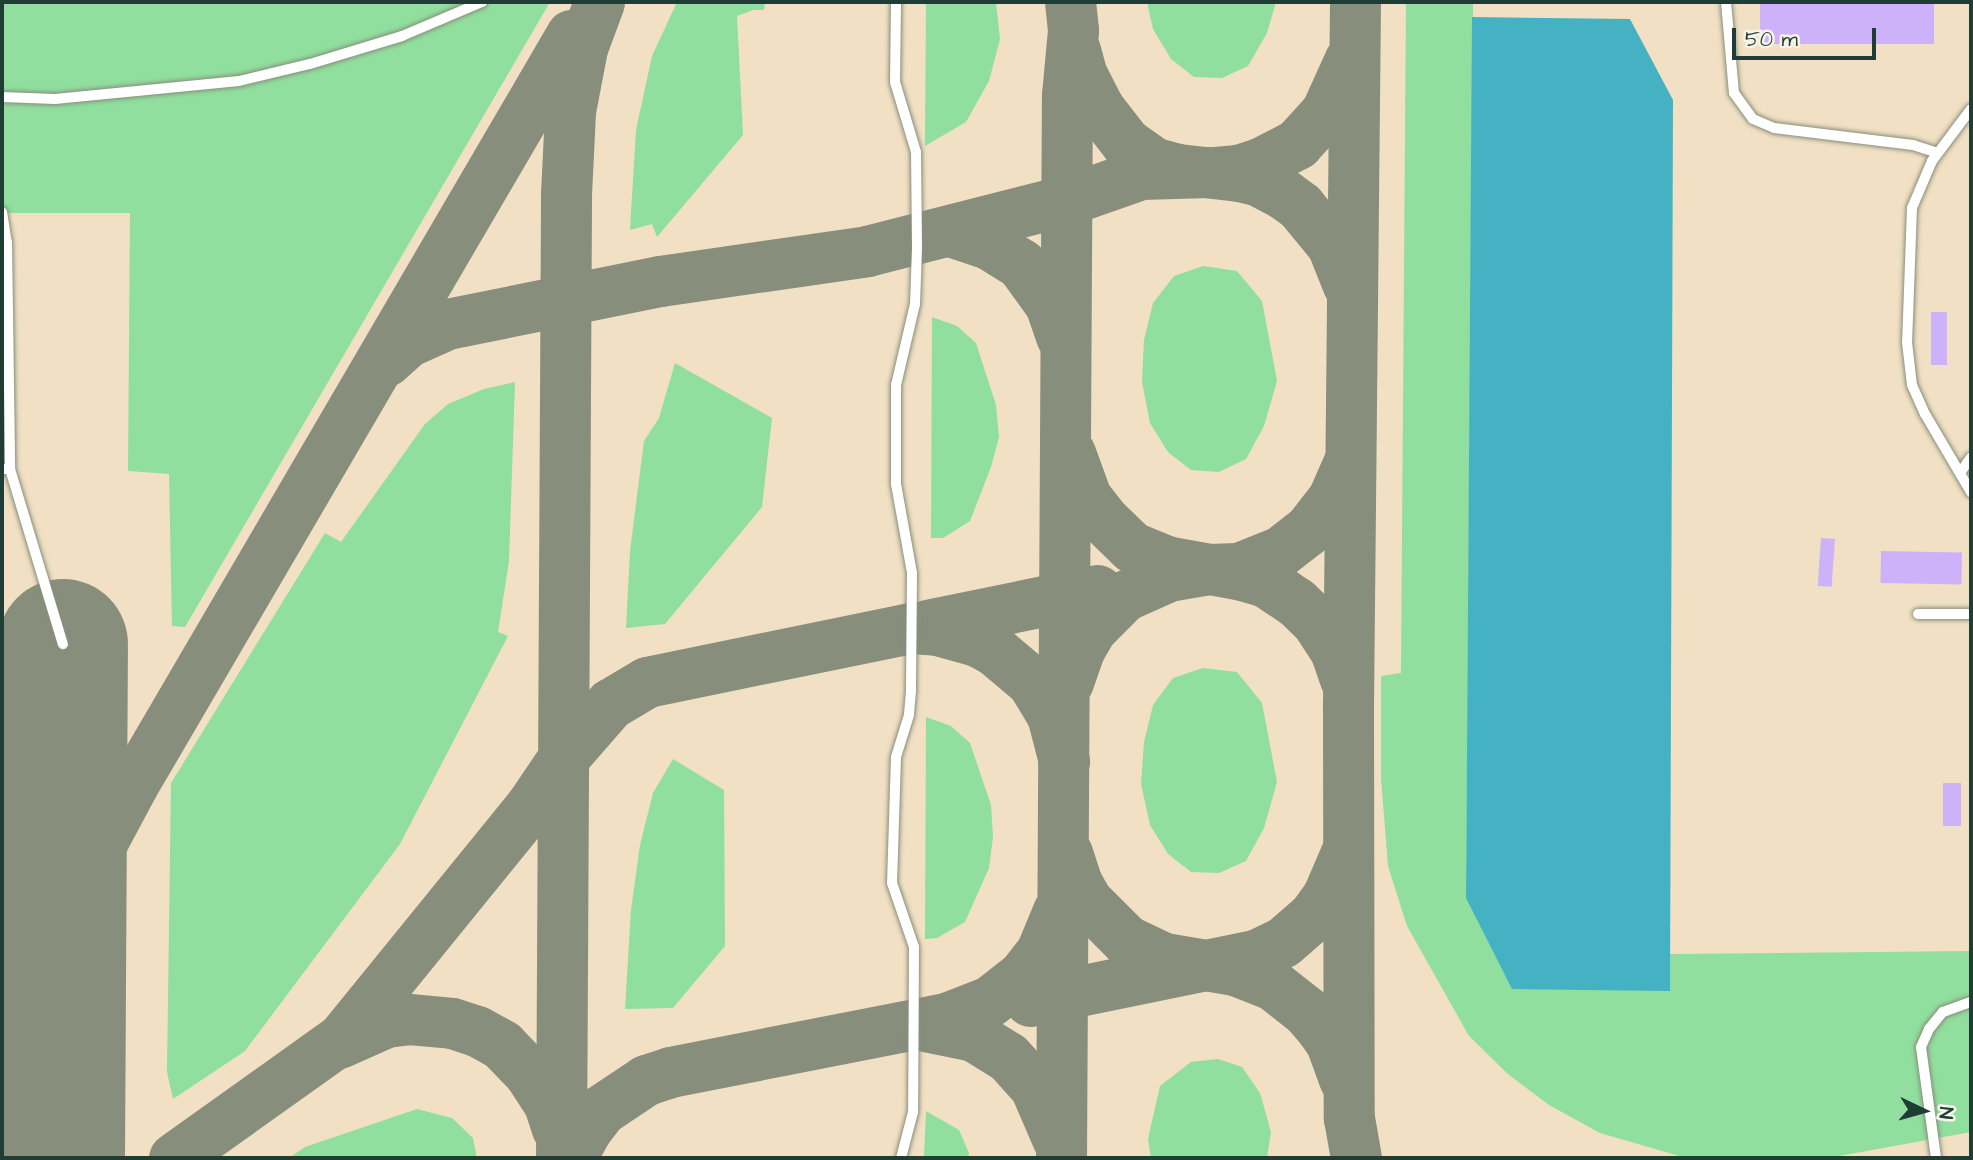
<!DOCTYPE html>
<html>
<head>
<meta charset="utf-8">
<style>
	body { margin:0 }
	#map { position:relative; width:1973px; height:1160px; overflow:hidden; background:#f1e0c3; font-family:"Architects Daughter",sans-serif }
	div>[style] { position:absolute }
	.green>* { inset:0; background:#90df9e }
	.water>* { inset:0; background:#45b2c3 }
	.taxiway>* { height:51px; margin:-25.5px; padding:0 25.5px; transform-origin:25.5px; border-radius:25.5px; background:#888e7c }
	.runway>* { height:130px; margin:-65px; padding:0 65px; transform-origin:65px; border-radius:65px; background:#888e7c }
	.building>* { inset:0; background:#cdb2f9; transform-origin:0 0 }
	.roads { filter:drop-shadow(0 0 2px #888e7c) drop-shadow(0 0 2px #888e7c) }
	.service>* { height:10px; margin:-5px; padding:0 5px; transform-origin:5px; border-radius:5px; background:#fff }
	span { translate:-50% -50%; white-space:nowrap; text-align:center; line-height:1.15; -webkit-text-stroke:5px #f7f3e8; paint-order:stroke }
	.frame { position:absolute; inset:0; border:4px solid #1f3d34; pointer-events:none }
	.north { position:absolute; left:1889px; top:1076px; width:70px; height:70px; -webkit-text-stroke:5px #f7f3e8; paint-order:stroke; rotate:95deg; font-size:19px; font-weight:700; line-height:28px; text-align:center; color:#1f3d34 }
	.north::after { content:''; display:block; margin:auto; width:24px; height:32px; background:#1f3d34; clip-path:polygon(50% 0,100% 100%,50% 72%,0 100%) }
	.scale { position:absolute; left:1732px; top:28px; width:144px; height:32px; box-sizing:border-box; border:4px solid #1f3d34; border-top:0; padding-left:9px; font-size:21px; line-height:24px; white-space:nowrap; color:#1f3d34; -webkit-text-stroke:5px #f7f3e8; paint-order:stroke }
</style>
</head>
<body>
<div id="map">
	<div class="green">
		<i style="clip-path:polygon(2px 2px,550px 2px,185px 627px,172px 626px,169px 474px,128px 471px,130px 213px,2px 213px)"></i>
		<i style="clip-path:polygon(677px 2px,765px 2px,764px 10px,753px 10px,737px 16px,743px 135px,657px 237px,652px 224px,630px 230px,636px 130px,652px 56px)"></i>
		<i style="clip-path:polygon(926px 2px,996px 2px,1000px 39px,989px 81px,966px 122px,925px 146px)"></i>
		<i style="clip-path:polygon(1147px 2px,1276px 2px,1267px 33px,1248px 66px,1222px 78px,1194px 77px,1171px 59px,1153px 29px)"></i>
		<i style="clip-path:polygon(1406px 2px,1473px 2px,1466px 898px,1670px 991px,1670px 954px,1971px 951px,1971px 1132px,1828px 1158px,1686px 1158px,1600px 1133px,1549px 1105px,1509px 1075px,1469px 1036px,1407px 926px,1388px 866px,1381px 778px,1381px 676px,1401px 673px)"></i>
		<i style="clip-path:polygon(1203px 266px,1237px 271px,1262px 301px,1277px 381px,1264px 426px,1246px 459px,1219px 472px,1191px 470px,1168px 452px,1150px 423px,1142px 382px,1144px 340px,1153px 303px,1174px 276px)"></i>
		<i style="clip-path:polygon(932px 317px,957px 326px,976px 343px,996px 405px,999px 437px,991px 467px,970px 521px,943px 538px,931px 538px)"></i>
		<i style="clip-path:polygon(675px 363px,772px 418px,762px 507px,665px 624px,626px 628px,630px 551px,644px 441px,659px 418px)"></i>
		<i style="clip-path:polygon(515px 382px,509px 561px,498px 632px,508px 636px,400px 844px,245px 1051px,173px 1099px,167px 1072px,171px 783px,325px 533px,341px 542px,425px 424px,448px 404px,484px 389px)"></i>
		<i style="clip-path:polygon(1203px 668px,1237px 672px,1262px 703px,1277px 782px,1264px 828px,1246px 861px,1219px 873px,1191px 872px,1168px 854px,1150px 825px,1141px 784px,1144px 742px,1153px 705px,1173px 678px)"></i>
		<i style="clip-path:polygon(926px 717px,951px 726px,970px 743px,991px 805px,993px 837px,989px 868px,965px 922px,937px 938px,925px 939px)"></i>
		<i style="clip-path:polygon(673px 759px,724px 790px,725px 946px,673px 1008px,625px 1009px,631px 910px,640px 845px,653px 793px)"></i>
		<i style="clip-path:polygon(1218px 1059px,1242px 1067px,1260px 1093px,1271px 1132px,1267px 1158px,1151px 1158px,1148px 1139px,1160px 1086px,1191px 1062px)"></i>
		<i style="clip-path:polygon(417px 1109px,452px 1118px,473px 1138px,477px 1158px,289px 1158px,305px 1147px)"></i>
		<i style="clip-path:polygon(926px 1111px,959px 1130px,969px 1153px,968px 1158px,924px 1158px)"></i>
	</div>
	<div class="water">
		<i style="clip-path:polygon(1472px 17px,1630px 19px,1673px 100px,1670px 991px,1512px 989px,1466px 898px)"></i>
	</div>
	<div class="taxiway">
		<i style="left:1355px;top:2px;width:707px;rotate:90.57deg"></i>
		<i style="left:1348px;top:709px;width:409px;rotate:89.9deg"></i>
		<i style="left:1349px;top:1118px;width:41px;rotate:80.1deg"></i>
		<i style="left:1075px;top:50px;width:24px;rotate:75deg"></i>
		<i style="left:1081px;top:73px;width:38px;rotate:63deg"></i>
		<i style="left:1098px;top:107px;width:46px;rotate:52.1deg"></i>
		<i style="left:1126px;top:143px;width:35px;rotate:35deg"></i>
		<i style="left:1155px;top:163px;width:24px;rotate:15deg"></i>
		<i style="left:1178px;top:169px;width:61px;rotate:6.5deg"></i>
		<i style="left:1239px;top:176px;width:18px;rotate:13deg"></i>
		<i style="left:1257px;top:180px;width:32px;rotate:28deg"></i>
		<i style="left:1285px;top:195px;width:19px;rotate:36deg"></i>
		<i style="left:1300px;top:206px;width:50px;rotate:50.6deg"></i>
		<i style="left:1332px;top:245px;width:43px;rotate:68.2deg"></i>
		<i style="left:1215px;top:172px;width:23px;rotate:-5deg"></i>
		<i style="left:1238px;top:170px;width:23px;rotate:-18deg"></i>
		<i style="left:1260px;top:163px;width:42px;rotate:-27.2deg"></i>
		<i style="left:1297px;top:144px;width:43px;rotate:-47.8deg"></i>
		<i style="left:1326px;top:112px;width:56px;rotate:-65.7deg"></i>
		<i style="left:950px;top:231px;width:41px;rotate:18.4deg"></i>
		<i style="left:989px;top:244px;width:38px;rotate:32deg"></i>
		<i style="left:1021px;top:264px;width:49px;rotate:54.1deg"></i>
		<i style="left:1050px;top:304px;width:34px;rotate:71deg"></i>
		<i style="left:386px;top:361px;width:28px;rotate:-42deg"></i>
		<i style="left:407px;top:342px;width:44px;rotate:-24.2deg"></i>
		<i style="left:447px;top:324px;width:217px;rotate:-11.4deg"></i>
		<i style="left:660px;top:281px;width:209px;rotate:-8.2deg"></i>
		<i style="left:867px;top:251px;width:206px;rotate:-14.3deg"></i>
		<i style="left:1067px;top:200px;width:78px;rotate:-19.4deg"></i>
		<i style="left:1141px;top:174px;width:67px;rotate:-1.7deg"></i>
		<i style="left:1070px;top:453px;width:47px;rotate:70deg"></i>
		<i style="left:1086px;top:497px;width:29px;rotate:52deg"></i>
		<i style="left:1104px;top:520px;width:39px;rotate:44deg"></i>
		<i style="left:1132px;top:547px;width:37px;rotate:22deg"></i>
		<i style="left:1166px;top:561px;width:77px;rotate:10.4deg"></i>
		<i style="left:1242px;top:575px;width:25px;rotate:16deg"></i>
		<i style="left:1266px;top:582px;width:36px;rotate:34deg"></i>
		<i style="left:1296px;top:602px;width:28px;rotate:44deg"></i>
		<i style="left:1316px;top:621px;width:35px;rotate:57deg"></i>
		<i style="left:1335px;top:650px;width:31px;rotate:71deg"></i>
		<i style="left:927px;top:625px;width:174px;rotate:-11.6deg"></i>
		<i style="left:1068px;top:682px;width:34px;rotate:-71deg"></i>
		<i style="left:1079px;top:650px;width:24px;rotate:-60deg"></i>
		<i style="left:1091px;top:629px;width:47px;rotate:-45deg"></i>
		<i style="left:1124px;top:596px;width:49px;rotate:-24deg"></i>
		<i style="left:1169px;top:576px;width:40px;rotate:-10deg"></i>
		<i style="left:1208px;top:569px;width:31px;rotate:-2deg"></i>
		<i style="left:1239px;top:568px;width:45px;rotate:-22deg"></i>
		<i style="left:1281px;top:551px;width:36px;rotate:-38deg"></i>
		<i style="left:1309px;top:529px;width:39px;rotate:-52deg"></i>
		<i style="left:1333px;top:498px;width:43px;rotate:-66.4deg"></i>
		<i style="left:1067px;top:853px;width:32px;rotate:72deg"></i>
		<i style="left:1077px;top:883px;width:21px;rotate:61deg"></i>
		<i style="left:1087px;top:901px;width:55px;rotate:45deg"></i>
		<i style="left:1126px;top:940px;width:42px;rotate:25.3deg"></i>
		<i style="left:1164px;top:958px;width:72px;rotate:9.6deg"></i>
		<i style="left:1235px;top:970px;width:41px;rotate:21.5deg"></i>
		<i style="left:1273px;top:985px;width:42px;rotate:38.2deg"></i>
		<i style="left:1306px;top:1011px;width:21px;rotate:49deg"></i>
		<i style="left:1320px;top:1027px;width:19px;rotate:55deg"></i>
		<i style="left:1331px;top:1043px;width:38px;rotate:70deg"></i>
		<i style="left:1030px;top:1001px;width:233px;rotate:-11.6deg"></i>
		<i style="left:1258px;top:954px;width:28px;rotate:-26deg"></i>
		<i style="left:1283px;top:942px;width:40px;rotate:-41deg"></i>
		<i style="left:1313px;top:916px;width:24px;rotate:-54deg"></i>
		<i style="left:1327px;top:897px;width:46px;rotate:-66.8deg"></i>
		<i style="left:61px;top:1021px;width:87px;rotate:-82.7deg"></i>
		<i style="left:72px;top:935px;width:93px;rotate:-72.5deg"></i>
		<i style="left:100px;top:846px;width:68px;rotate:-61.9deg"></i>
		<i style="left:132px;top:786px;width:870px;rotate:-59.69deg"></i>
		<i style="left:920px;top:1025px;width:55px;rotate:11.5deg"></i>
		<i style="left:974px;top:1036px;width:40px;rotate:32deg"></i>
		<i style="left:1008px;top:1057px;width:40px;rotate:48deg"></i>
		<i style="left:1035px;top:1087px;width:56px;rotate:66.7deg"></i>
		<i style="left:339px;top:1043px;width:51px;rotate:-24.1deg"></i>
		<i style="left:386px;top:1022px;width:23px;rotate:-7deg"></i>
		<i style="left:409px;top:1019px;width:43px;rotate:5.3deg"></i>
		<i style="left:452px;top:1023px;width:26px;rotate:18deg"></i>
		<i style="left:477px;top:1031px;width:29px;rotate:29deg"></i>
		<i style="left:502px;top:1045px;width:39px;rotate:46deg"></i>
		<i style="left:529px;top:1073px;width:37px;rotate:57deg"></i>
		<i style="left:549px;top:1104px;width:25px;rotate:72deg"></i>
		<i style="left:174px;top:1158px;width:206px;rotate:-35.5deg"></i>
		<i style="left:342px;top:1038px;width:301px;rotate:-50.9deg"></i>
		<i style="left:532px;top:804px;width:55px;rotate:-56deg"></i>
		<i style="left:563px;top:758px;width:72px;rotate:-49deg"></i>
		<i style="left:610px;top:704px;width:43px;rotate:-30.7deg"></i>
		<i style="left:647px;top:682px;width:269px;rotate:-11.6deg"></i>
		<i style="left:911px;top:628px;width:26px;rotate:4deg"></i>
		<i style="left:937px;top:630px;width:41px;rotate:15.4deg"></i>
		<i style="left:977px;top:641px;width:19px;rotate:28deg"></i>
		<i style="left:994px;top:650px;width:50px;rotate:40.1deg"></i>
		<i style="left:1032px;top:682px;width:39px;rotate:59deg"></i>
		<i style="left:1052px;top:715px;width:48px;rotate:75.4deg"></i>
		<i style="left:561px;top:1158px;width:964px;rotate:-89.7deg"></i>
		<i style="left:566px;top:194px;width:83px;rotate:-87.2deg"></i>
		<i style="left:570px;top:111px;width:64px;rotate:-79.2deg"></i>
		<i style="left:582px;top:48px;width:49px;rotate:-69.7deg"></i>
		<i style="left:571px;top:1158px;width:32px;rotate:-62deg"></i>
		<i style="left:586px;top:1130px;width:25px;rotate:-53deg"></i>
		<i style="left:601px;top:1110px;width:54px;rotate:-33.7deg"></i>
		<i style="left:646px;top:1080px;width:25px;rotate:-18deg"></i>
		<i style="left:670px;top:1072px;width:281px;rotate:-11.1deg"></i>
		<i style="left:946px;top:1018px;width:47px;rotate:-21.1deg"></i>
		<i style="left:990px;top:1001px;width:42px;rotate:-38.2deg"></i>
		<i style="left:1023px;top:975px;width:29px;rotate:-52deg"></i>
		<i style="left:1041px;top:952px;width:44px;rotate:-67.5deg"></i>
		<i style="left:1061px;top:1158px;width:1063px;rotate:-89.68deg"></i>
		<i style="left:1067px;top:95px;width:65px;rotate:-84.7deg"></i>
		<i style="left:1073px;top:30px;width:28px;rotate:-96deg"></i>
	</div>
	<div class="runway">
		<i style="left:60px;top:1158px;width:514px;rotate:-89.67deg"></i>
	</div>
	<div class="building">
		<i style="left:1760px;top:2px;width:174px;height:42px"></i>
		<i style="left:1931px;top:312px;width:16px;height:53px"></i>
		<i style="left:1821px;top:538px;width:14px;height:48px;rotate:4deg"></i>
		<i style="left:1881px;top:551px;width:81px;height:32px;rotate:1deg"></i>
		<i style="left:1943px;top:783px;width:18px;height:43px"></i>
	</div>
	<div class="roads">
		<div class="service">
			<i style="left:896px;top:2px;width:80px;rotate:90.7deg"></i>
			<i style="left:895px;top:82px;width:73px;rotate:73.3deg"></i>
			<i style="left:916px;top:152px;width:96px;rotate:89.4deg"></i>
			<i style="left:917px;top:248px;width:56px;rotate:92deg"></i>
			<i style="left:915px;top:304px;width:83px;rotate:103.2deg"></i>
			<i style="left:896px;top:385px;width:99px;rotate:90deg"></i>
			<i style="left:896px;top:484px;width:90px;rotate:79.8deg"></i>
			<i style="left:912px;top:573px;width:118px;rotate:90.5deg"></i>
			<i style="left:911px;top:691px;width:24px;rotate:95deg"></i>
			<i style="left:909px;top:715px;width:44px;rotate:107.2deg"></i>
			<i style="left:896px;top:757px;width:126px;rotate:91.8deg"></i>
			<i style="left:892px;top:883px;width:68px;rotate:71deg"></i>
			<i style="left:914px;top:947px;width:165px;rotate:90.3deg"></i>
			<i style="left:913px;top:1112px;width:48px;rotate:104.6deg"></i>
			<i style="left:1726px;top:2px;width:91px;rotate:85deg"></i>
			<i style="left:1734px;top:93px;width:32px;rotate:54deg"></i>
			<i style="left:1753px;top:119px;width:23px;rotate:23deg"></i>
			<i style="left:1774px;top:128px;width:140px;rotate:7deg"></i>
			<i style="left:1913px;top:145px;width:26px;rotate:18deg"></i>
			<i style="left:2px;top:97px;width:53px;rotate:2.2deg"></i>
			<i style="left:55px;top:99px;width:185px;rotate:-5.6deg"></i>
			<i style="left:239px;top:81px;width:73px;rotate:-13.5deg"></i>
			<i style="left:310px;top:64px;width:96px;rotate:-16.9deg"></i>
			<i style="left:402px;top:36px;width:87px;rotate:-23deg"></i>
			<i style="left:1971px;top:109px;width:65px;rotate:126.9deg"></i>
			<i style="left:1932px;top:161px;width:51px;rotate:113.1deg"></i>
			<i style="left:1912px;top:208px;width:134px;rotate:92.1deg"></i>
			<i style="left:1907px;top:342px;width:43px;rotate:83.4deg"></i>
			<i style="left:1912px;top:385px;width:32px;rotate:66deg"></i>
			<i style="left:1925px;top:414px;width:91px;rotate:59.5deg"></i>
			<i style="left:2px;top:212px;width:30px;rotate:81deg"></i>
			<i style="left:7px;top:242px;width:227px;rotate:89.2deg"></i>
			<i style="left:10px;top:469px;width:8px;rotate:180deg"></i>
			<i style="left:10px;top:469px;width:183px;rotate:73.2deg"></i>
			<i style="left:1960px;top:473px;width:19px;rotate:-55deg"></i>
			<i style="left:1918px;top:614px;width:53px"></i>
			<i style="left:1936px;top:1158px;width:112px;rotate:-97.7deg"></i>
			<i style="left:1921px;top:1047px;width:20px;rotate:-66deg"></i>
			<i style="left:1929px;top:1029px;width:22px;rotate:-51deg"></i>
			<i style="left:1943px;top:1012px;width:30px;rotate:-20deg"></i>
		</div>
	</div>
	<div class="frame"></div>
	<div class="north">N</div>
	<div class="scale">50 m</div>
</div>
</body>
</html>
